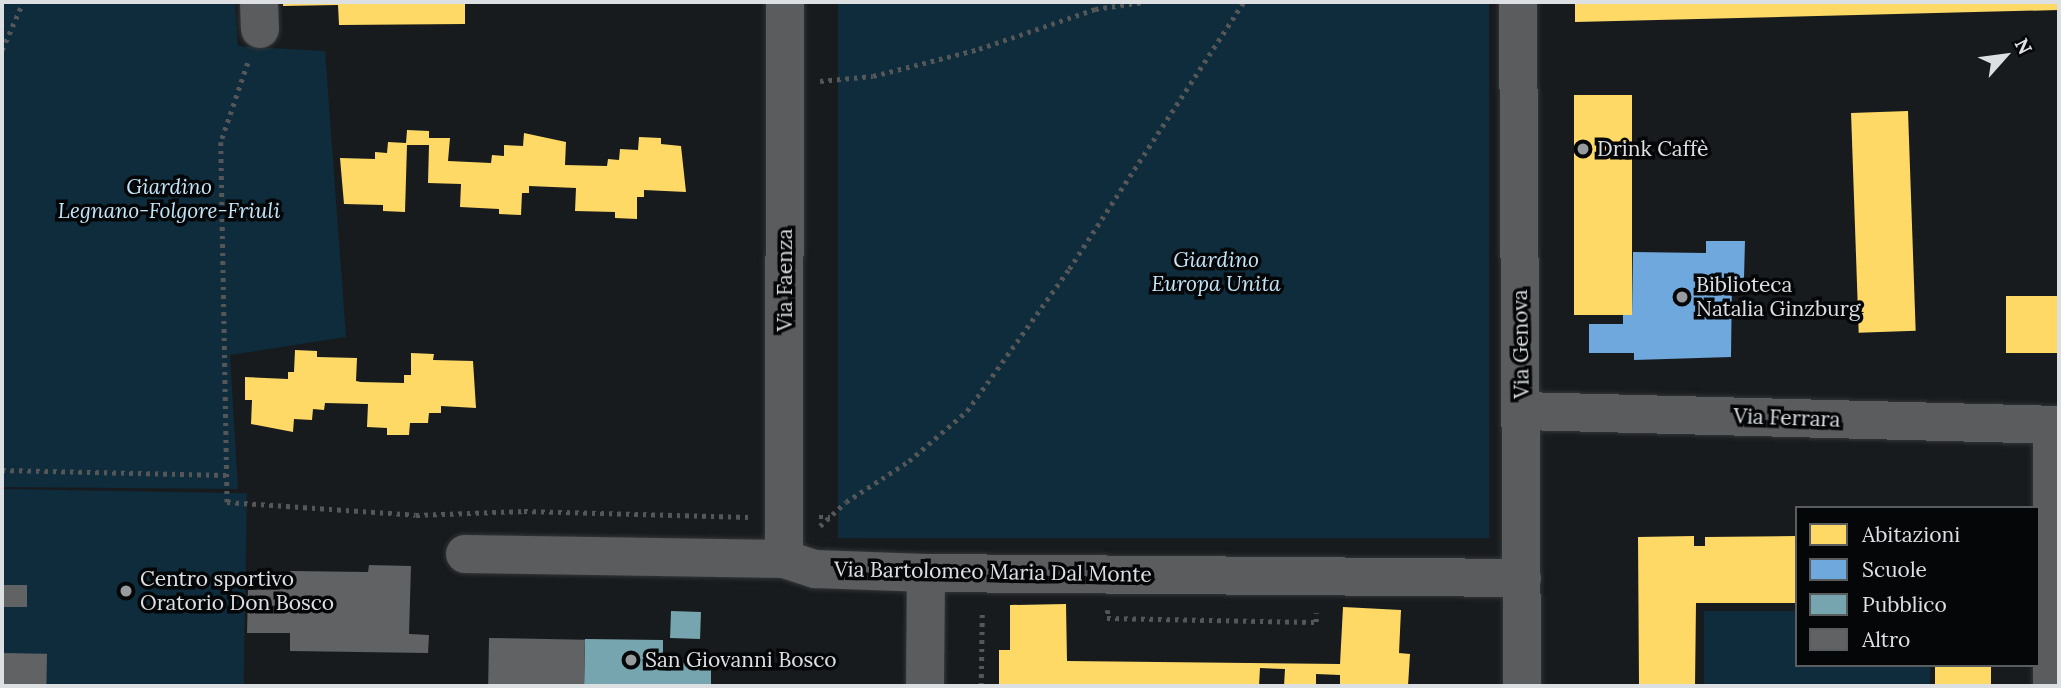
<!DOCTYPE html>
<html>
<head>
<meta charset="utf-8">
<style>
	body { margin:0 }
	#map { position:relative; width:2061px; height:688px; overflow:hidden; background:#181b1d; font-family:Lora,serif }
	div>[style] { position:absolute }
	.green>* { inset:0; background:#0e2c3b; transform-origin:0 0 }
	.homes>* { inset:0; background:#ffd966; transform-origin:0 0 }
	.schools>* { inset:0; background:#6fa8dc }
	.public>* { inset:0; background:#76a5af; transform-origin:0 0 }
	.building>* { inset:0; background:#606264; transform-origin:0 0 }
	.path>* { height:4.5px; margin-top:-2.25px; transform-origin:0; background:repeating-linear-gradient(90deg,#545658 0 3.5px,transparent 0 8.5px) }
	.roads { filter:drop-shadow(0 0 2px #333537) drop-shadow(0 0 2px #333537) }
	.minor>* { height:38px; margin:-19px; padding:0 19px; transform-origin:19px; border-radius:19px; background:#5a5c5e }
	.dots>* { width:19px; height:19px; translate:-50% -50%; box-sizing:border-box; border:4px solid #040607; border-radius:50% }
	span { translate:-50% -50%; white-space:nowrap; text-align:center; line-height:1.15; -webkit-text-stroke:7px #040607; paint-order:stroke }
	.poi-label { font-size:21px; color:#dce0e3 }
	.left { translate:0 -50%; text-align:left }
	.park-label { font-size:21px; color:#c4e5f9; font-style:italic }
	.street-label { font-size:21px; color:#dce0e3 }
	.frame { position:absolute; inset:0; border:4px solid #dce0e3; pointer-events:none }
	.legend { position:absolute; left:1795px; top:506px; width:245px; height:161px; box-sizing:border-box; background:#040607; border:2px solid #5a5d5f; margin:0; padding:9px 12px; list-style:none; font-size:21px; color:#dce0e3 }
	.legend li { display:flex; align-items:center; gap:14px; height:35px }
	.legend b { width:35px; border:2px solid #5a5d5f }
	.north { position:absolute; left:1970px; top:21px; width:70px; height:70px; -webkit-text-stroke:5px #040607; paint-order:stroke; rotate:62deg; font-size:19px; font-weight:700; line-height:28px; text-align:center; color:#dce0e3 }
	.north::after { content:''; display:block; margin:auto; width:24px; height:32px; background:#dce0e3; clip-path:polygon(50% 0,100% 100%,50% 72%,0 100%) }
</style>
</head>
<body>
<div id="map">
	<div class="green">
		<i style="clip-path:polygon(2px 2px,235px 2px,238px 46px,325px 51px,346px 337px,230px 355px,238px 489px,2px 487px)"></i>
		<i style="left:838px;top:2px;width:651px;height:536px"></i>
		<i style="left:2px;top:489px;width:245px;height:197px;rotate:1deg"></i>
		<i style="clip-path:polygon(1704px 611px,1797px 611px,1797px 665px,1930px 665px,1930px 686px,1704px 686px)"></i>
	</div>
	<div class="homes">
		<i style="clip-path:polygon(283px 2px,465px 2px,465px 24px,339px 25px,338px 5px,283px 6px)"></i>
		<i style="clip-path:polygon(1575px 2px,2059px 2px,2059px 10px,1575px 22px)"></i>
		<i style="left:1632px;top:95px;width:220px;height:58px;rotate:90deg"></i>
		<i style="left:1908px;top:111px;width:220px;height:57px;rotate:88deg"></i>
		<i style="clip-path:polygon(407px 130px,429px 131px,429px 138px,450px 138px,448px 161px,491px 163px,492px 155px,504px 156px,504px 145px,523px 146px,524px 133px,566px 142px,565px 165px,607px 166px,608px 159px,619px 160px,620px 149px,638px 150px,639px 137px,661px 138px,661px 144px,681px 146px,686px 192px,644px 190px,644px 197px,637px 197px,637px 219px,615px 218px,615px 212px,575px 211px,576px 188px,529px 186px,529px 193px,522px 193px,521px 215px,499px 214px,499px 209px,460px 207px,461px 184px,428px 183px,429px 145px,407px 145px,405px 212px,383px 211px,383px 205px,344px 204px,340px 158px,375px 159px,375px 152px,387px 153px,388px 142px,406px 143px)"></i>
		<i style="left:2059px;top:296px;width:57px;height:53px;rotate:90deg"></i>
		<i style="clip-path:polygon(295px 350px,317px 351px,317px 357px,357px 358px,356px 381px,361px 382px,404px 383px,404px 375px,411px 375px,411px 353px,434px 354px,433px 360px,473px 361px,476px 408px,441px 406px,441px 413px,429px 413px,428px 423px,410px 423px,409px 435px,387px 435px,387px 428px,367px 427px,368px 404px,325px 403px,324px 410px,313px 409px,312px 420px,294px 419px,293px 432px,251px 424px,252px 400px,245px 400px,245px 377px,288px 379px,288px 372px,294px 372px)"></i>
		<i style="clip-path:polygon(1694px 536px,1694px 546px,1705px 546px,1705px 537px,1797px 536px,1797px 603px,1696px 603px,1695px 686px,1639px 686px,1638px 537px)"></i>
		<i style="clip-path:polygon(1066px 604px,1067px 661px,1340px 664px,1343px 607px,1401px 610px,1399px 653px,1410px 654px,1408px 686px,1340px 686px,1340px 675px,1316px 674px,1316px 686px,1284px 686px,1285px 669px,1260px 668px,1259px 686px,999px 686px,999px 650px,1010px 650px,1010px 605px)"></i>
		<i style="left:1935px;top:665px;width:56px;height:21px"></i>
	</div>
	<div class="schools">
		<i style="clip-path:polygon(1706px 241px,1745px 241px,1744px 278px,1732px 278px,1731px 357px,1634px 360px,1634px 353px,1589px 353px,1589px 324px,1623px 324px,1623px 315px,1632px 315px,1633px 252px,1706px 253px)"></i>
	</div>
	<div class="public">
		<i style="left:671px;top:611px;width:30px;height:27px;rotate:2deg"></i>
		<i style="clip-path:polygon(585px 639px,663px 640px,663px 657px,678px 657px,678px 663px,711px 663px,711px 686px,584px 686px)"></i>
	</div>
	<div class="building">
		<i style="clip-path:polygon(369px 565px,411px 566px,409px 634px,429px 635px,428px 653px,290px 651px,290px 633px,247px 633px,248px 590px,290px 589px,290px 571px,368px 572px)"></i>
		<i style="left:2px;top:585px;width:25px;height:22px"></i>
		<i style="left:489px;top:638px;width:96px;height:48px;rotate:1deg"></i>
		<i style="left:2px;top:653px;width:45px;height:33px;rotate:1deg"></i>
	</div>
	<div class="path">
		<i style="left:2px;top:50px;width:52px;rotate:-66.4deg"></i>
		<i style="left:248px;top:63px;width:83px;rotate:108.9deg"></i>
		<i style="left:221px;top:142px;width:360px;rotate:89deg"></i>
		<i style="left:227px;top:502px;width:189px;rotate:3.9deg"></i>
		<i style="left:416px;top:515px;width:108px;rotate:-2.1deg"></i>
		<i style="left:524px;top:511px;width:226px;rotate:1.5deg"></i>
		<i style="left:820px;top:81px;width:53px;rotate:-5.4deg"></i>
		<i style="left:873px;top:76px;width:109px;rotate:-14.3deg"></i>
		<i style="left:979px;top:49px;width:123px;rotate:-19deg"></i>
		<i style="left:1095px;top:9px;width:49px;rotate:-8.3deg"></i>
		<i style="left:2px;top:470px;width:224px;rotate:1.3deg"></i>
		<i style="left:819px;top:517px;width:11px"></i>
		<i style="left:820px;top:526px;width:35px;rotate:-43deg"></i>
		<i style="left:846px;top:502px;width:75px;rotate:-33.1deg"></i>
		<i style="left:909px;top:461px;width:77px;rotate:-40.8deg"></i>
		<i style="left:967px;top:411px;width:175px;rotate:-54.3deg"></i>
		<i style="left:1069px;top:269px;width:319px;rotate:-56.8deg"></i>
		<i style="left:1108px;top:610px;width:8px;rotate:97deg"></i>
		<i style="left:1107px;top:618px;width:209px;rotate:1.1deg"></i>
		<i style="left:1316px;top:622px;width:9px;rotate:-90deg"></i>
		<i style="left:981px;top:686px;width:76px;rotate:-89.2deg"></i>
	</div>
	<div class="roads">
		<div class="minor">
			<i style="left:259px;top:2px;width:27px;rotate:88deg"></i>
			<i style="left:1518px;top:2px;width:684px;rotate:89.66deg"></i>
			<i style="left:1522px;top:411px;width:537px;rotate:1.49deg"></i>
			<i style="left:465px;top:554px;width:319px;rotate:0.9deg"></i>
			<i style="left:784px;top:559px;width:33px;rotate:18deg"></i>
			<i style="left:815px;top:569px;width:111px;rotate:2.1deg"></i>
			<i style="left:926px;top:573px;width:596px;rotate:0.48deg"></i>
			<i style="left:784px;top:559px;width:557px;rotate:-89.9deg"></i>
			<i style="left:925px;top:686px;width:113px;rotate:-89.5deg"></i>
			<i style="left:2052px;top:686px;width:261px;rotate:-90deg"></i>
		</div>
	</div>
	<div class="dots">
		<i style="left:1583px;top:149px;background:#979b9e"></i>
		<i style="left:1682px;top:297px;background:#979b9e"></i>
		<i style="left:126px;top:591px;background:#979b9e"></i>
		<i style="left:631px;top:660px;background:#979b9e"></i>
	</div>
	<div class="poi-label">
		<span class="left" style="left:1597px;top:149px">Drink Caffè</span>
		<span class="left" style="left:1696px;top:297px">Biblioteca<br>Natalia Ginzburg</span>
		<span class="left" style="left:140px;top:591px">Centro sportivo<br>Oratorio Don Bosco</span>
		<span class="left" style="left:645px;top:660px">San Giovanni Bosco</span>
	</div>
	<div class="park-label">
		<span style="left:169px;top:199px">Giardino<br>Legnano-Folgore-Friuli</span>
		<span style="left:1216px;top:272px">Giardino<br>Europa Unita</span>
	</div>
	<div class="street-label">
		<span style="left:785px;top:280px;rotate:-90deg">Via Faenza</span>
		<span style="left:1521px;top:344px;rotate:-91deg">Via Genova</span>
		<span style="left:1787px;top:418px;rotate:2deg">Via Ferrara</span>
		<span style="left:993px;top:572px;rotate:1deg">Via Bartolomeo Maria Dal Monte</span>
	</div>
	<div class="frame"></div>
	<ul class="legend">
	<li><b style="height:19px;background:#ffd966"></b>Abitazioni</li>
	<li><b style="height:19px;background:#6fa8dc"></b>Scuole</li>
	<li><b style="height:19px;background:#76a5af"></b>Pubblico</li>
	<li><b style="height:19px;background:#606264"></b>Altro</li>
	</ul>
	<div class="north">N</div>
</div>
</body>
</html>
